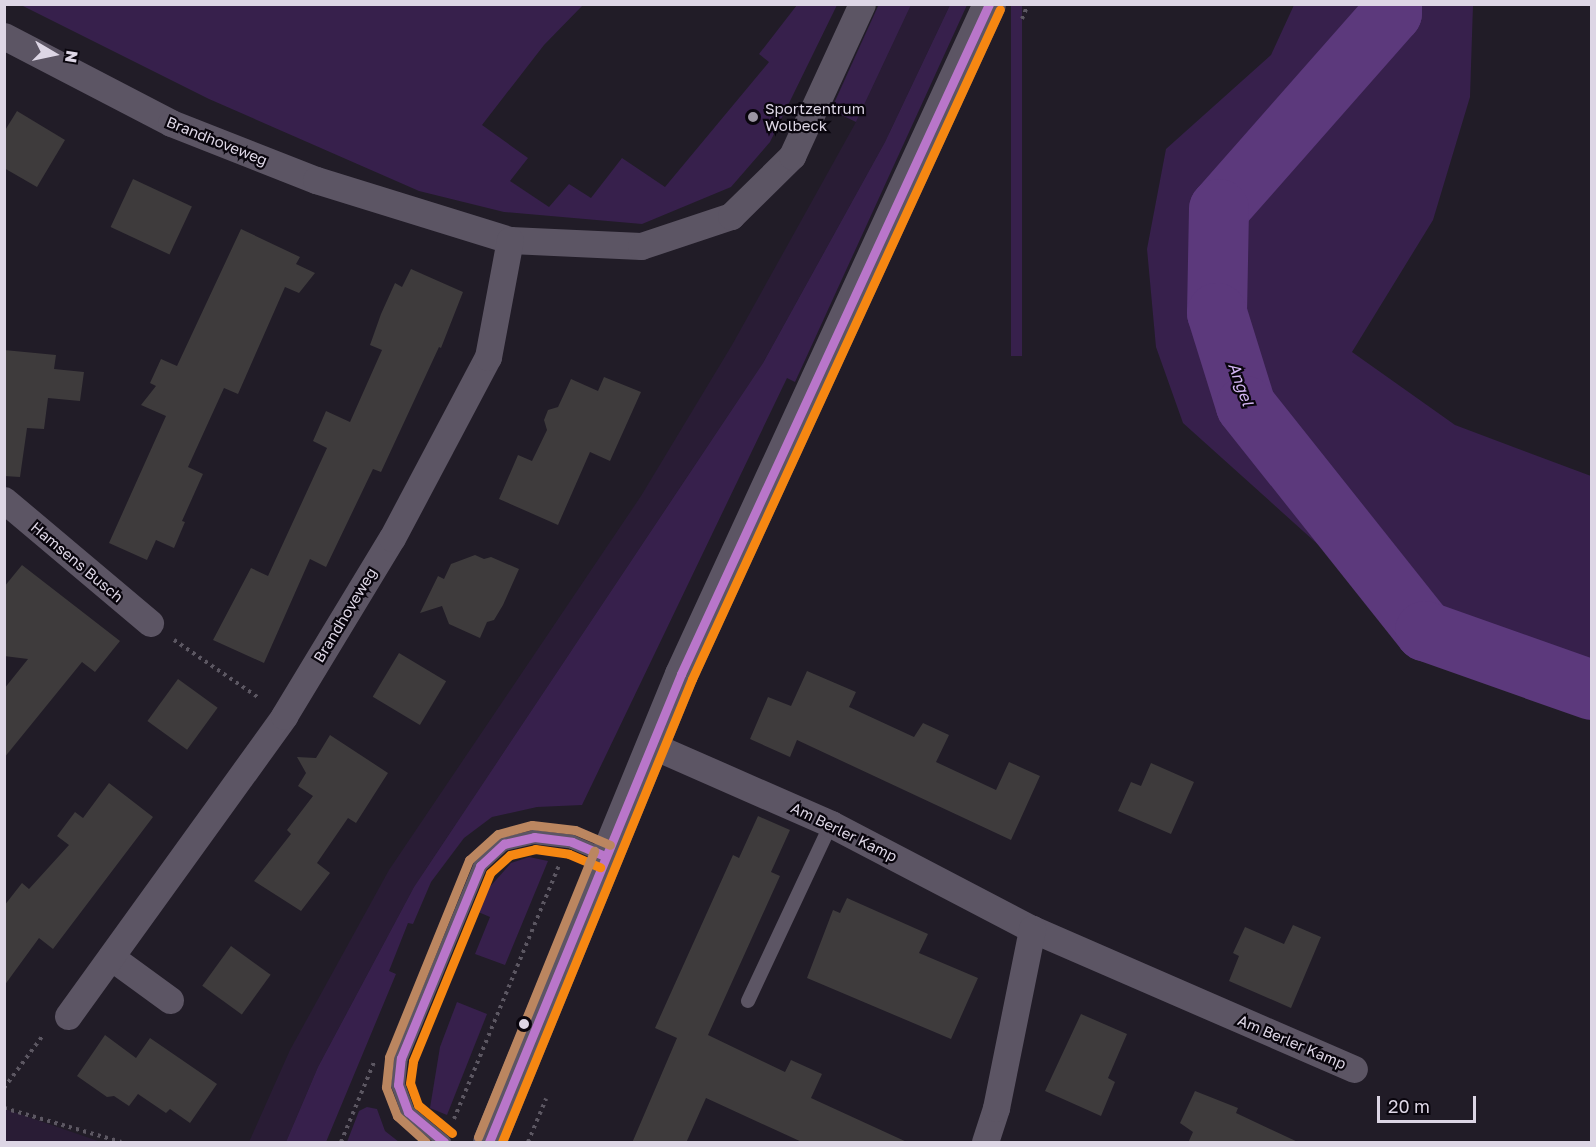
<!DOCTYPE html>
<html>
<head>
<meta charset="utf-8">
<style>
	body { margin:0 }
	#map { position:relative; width:1596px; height:1147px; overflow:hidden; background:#211c27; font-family:"Golos Text",sans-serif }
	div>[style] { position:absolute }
	.built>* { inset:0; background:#291c35 }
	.green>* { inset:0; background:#37204c; transform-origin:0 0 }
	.river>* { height:60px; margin:-30px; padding:0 30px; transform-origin:30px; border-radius:30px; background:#5c397c }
	.building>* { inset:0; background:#3e3b3c; transform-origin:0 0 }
	.path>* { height:4px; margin-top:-2px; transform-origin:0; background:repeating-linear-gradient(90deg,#5c5762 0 3px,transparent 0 7.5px) }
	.service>* { height:14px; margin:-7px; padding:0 7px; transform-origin:7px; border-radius:7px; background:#5c5564 }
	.minor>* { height:27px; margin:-13.5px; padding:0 13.5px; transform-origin:13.5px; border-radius:13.5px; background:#5c5564 }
	.tertiary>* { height:33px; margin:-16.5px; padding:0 16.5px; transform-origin:16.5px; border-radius:16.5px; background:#5c5564 }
	.bus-1>* { height:9px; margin:-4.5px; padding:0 4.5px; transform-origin:4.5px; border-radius:4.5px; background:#b976ca }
	.bus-2>* { height:9px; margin:-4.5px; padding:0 4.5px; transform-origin:4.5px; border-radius:4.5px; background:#f68712 }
	.bus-3>* { height:9px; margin:-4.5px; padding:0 4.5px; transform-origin:4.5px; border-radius:4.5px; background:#bb8660 }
	.dots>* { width:16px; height:16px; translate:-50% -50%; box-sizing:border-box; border:3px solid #09050d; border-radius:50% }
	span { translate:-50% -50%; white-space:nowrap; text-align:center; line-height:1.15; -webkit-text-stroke:4.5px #09050d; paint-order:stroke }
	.poi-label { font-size:15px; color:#ddd6e5 }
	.left { translate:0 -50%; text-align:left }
	.street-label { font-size:15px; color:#ddd6e5 }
	.water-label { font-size:16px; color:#d2b5f2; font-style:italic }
	.frame { position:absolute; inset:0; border:6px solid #ddd6e5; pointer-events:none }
	.north { position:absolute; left:24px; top:24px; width:60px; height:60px; -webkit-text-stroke:4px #09050d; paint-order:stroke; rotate:99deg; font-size:16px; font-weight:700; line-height:24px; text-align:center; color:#ddd6e5 }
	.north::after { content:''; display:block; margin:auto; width:21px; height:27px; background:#ddd6e5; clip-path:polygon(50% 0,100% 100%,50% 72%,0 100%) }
	.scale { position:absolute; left:1377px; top:1096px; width:99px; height:27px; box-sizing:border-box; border:3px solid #ddd6e5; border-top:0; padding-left:8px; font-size:18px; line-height:21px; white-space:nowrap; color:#ddd6e5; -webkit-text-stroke:4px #09050d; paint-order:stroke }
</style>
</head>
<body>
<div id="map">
	<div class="built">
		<i style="clip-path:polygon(911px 5px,950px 5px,885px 142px,763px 363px,414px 887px,318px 1067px,286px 1142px,249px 1142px,290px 1050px,389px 870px,641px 496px,732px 345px,856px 122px)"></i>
		<i style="clip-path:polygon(4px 1109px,5px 1109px,101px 1142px,5px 1142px)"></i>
	</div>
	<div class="green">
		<i style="clip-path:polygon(879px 4px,911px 5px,856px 122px,831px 110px)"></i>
		<i style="clip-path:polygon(21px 5px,583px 5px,544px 45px,482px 125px,528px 158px,510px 181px,549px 207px,569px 184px,591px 198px,622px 158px,665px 187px,769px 62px,759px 54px,797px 5px,837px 5px,770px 142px,731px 187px,642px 224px,504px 212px,419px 191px,209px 99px)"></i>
		<i style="clip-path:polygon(950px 5px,967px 5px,795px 382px,787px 378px,582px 805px,537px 807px,492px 817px,464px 838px,431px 882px,413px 924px,408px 923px,389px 971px,396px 974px,326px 1142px,286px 1142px,318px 1067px,414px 887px,763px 363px,885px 142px)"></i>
		<i style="left:1011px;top:5px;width:11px;height:351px"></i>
		<i style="clip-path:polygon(1294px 5px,1473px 5px,1470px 97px,1433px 220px,1352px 352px,1455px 425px,1591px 476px,1591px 690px,1425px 631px,1373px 594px,1183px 423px,1156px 347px,1147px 249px,1166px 149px,1271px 55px)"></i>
		<i style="clip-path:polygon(529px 857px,548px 861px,505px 965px,475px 954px,490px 917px,476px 911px,487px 890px,511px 863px)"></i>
		<i style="clip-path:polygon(457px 1002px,487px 1014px,447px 1115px,430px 1108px,440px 1047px)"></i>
		<i style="clip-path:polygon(367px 1107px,377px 1109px,385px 1131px,399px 1142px,347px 1142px,359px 1111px)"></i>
	</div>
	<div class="river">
		<i style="left:1392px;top:4px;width:9px;rotate:90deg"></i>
		<i style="left:1392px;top:13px;width:261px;rotate:131.4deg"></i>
		<i style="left:1219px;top:209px;width:104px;rotate:91.1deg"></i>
		<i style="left:1217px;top:313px;width:97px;rotate:72.7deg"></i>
		<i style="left:1246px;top:406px;width:288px;rotate:51.5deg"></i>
		<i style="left:1425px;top:631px;width:177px;rotate:19.5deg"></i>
	</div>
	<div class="building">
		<i style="clip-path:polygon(17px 111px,65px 140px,37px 187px,4px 168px,4px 132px)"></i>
		<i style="left:133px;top:179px;width:65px;height:53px;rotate:25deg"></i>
		<i style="clip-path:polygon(241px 229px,300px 257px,296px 264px,315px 273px,299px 293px,285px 287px,238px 394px,224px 388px,188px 467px,203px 474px,182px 521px,185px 522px,174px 548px,156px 540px,147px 560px,109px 543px,166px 416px,141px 405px,156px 386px,150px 383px,161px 359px,177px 366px)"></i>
		<i style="clip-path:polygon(411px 269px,463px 292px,441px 348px,439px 347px,381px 472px,373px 469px,326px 567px,310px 559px,264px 663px,213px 640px,251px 568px,268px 576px,327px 448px,313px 441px,326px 411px,350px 422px,382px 350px,370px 345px,381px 314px,395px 283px,402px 287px)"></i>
		<i style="clip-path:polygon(4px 350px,56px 355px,54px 369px,84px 372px,80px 401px,48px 398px,44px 429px,27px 428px,20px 477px,4px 476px)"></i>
		<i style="clip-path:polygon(604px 377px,641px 392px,610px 461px,590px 452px,558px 525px,499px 499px,518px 455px,532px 461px,547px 430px,544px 420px,548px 410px,558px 407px,571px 379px,598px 391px)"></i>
		<i style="clip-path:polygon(475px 555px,484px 559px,491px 557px,519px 569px,503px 605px,494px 620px,487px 622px,480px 638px,449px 624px,442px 606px,420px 613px,438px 576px,444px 579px,451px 564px)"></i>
		<i style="clip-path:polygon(22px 565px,120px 641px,95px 672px,82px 662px,4px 758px,4px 689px,28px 659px,4px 656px,4px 587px)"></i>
		<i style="left:399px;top:653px;width:55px;height:51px;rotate:31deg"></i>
		<i style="clip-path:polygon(807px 671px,856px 692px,849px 707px,914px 737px,923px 723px,949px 735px,936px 762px,996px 790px,1009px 762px,1040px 776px,1011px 840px,797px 740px,790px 757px,750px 739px,768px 697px,791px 706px)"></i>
		<i style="left:178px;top:679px;width:49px;height:52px;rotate:36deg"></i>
		<i style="clip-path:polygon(330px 735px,388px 773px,356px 823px,348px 818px,317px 863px,330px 873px,301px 911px,254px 881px,291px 834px,287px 830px,313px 796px,298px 786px,306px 773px,297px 757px,316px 758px)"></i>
		<i style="clip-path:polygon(1151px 763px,1194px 782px,1171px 834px,1118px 811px,1131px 782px,1141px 786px)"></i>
		<i style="clip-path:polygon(109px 783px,153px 817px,53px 949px,39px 938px,4px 986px,4px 906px,22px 883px,29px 889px,69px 845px,57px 836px,75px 812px,83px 818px)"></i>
		<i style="clip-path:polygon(758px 816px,790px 830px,771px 872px,780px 876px,708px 1035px,785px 1072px,791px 1060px,822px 1074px,811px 1098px,909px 1143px,804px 1143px,706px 1098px,686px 1143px,632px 1143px,677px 1038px,655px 1028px,733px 855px,739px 858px)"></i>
		<i style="clip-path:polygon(847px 898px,928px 934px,919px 953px,978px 978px,951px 1039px,807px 978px,833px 910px,840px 913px)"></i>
		<i style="clip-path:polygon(1293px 925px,1321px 937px,1291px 1008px,1229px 981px,1239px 956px,1233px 953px,1245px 927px,1284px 944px)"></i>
		<i style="left:231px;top:946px;width:49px;height:49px;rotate:36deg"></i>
		<i style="clip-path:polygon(1081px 1014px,1127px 1034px,1108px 1078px,1115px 1082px,1101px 1116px,1045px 1091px)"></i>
		<i style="clip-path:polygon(105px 1035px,136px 1058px,150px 1038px,217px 1084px,190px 1123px,170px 1109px,166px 1113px,138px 1094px,129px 1106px,114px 1096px,107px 1097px,77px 1076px)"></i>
		<i style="clip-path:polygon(1195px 1091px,1238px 1108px,1236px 1113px,1300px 1143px,1188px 1143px,1193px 1132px,1180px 1123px)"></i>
	</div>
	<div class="path">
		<i style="left:1022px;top:19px;width:16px;rotate:-68deg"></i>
		<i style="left:174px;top:640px;width:103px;rotate:34.3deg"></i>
		<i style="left:4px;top:1088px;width:67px;rotate:-53.5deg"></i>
		<i style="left:4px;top:1108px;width:122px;rotate:16.2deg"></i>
		<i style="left:454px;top:1119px;width:277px;rotate:-67.5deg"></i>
		<i style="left:341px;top:1142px;width:89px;rotate:-67.5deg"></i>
		<i style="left:528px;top:1142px;width:47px;rotate:-67.3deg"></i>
	</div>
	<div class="service">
		<i style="left:748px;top:1001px;width:195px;rotate:-64.9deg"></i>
		<i style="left:444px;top:1142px;width:47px;rotate:-140.2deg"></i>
		<i style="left:408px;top:1112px;width:29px;rotate:-110deg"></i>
		<i style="left:398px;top:1085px;width:27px;rotate:-84deg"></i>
		<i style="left:401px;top:1058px;width:208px;rotate:-67.6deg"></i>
		<i style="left:480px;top:866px;width:33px;rotate:-43deg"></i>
		<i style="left:504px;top:844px;width:31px;rotate:-13deg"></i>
		<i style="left:534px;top:837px;width:38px;rotate:7deg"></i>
		<i style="left:572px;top:842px;width:36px;rotate:23deg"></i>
	</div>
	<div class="minor">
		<i style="left:4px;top:36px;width:188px;rotate:27.5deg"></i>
		<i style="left:171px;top:123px;width:156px;rotate:21.5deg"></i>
		<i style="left:316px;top:180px;width:203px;rotate:17.2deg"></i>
		<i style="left:510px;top:240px;width:131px;rotate:2.6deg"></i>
		<i style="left:641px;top:246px;width:95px;rotate:-18.4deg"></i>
		<i style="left:731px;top:216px;width:86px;rotate:-44.5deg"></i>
		<i style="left:792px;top:156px;width:167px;rotate:-65.3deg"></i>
		<i style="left:4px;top:500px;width:191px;rotate:40.1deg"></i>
		<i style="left:651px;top:745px;width:197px;rotate:23.7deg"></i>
		<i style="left:831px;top:824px;width:227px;rotate:27.6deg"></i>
		<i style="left:1032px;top:929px;width:351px;rotate:23.5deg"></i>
		<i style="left:111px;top:957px;width:73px;rotate:36.1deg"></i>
		<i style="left:68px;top:1016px;width:370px;rotate:-54.2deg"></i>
		<i style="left:284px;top:716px;width:208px;rotate:-58.8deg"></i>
		<i style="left:392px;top:538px;width:205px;rotate:-62.1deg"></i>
		<i style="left:488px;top:357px;width:119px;rotate:-79.4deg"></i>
		<i style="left:985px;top:1142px;width:36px;rotate:-72deg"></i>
		<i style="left:996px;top:1108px;width:183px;rotate:-78.6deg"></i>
	</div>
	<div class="tertiary">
		<i style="left:489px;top:1142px;width:506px;rotate:-67.69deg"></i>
		<i style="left:681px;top:674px;width:737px;rotate:-65.31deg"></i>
	</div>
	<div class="bus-1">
		<i style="left:444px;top:1142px;width:47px;rotate:-140.2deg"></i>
		<i style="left:408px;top:1112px;width:29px;rotate:-110deg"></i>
		<i style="left:398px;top:1085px;width:27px;rotate:-84deg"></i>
		<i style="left:401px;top:1058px;width:208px;rotate:-67.6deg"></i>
		<i style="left:480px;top:866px;width:33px;rotate:-43deg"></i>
		<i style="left:504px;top:844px;width:31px;rotate:-13deg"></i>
		<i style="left:534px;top:837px;width:38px;rotate:7deg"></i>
		<i style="left:572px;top:842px;width:36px;rotate:23deg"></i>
		<i style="left:489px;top:1142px;width:506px;rotate:-67.69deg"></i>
		<i style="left:681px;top:674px;width:737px;rotate:-65.31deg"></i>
	</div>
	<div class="bus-2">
		<i style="left:452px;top:1133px;width:44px;rotate:-140.5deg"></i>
		<i style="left:418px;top:1105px;width:23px;rotate:-110deg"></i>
		<i style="left:410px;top:1083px;width:22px;rotate:-82deg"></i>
		<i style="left:413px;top:1061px;width:203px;rotate:-67.7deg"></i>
		<i style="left:490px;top:873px;width:27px;rotate:-42deg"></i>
		<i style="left:510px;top:855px;width:26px;rotate:-13deg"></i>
		<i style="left:535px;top:849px;width:34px;rotate:8deg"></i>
		<i style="left:569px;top:854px;width:34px;rotate:23deg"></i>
		<i style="left:502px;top:1142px;width:500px;rotate:-67.69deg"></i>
		<i style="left:692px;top:679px;width:737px;rotate:-65.31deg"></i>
	</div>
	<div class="bus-3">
		<i style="left:478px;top:1137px;width:309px;rotate:-67.9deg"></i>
		<i style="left:426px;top:1142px;width:39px;rotate:-138deg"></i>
		<i style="left:397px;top:1116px;width:31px;rotate:-111deg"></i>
		<i style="left:386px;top:1087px;width:30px;rotate:-84deg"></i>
		<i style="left:389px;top:1057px;width:213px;rotate:-67.9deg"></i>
		<i style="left:469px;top:860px;width:39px;rotate:-42deg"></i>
		<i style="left:498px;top:834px;width:35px;rotate:-15deg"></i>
		<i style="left:532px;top:825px;width:43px;rotate:6.6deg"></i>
		<i style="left:575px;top:830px;width:38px;rotate:23deg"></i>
	</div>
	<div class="dots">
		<i style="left:753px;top:117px;background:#9b95a2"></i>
		<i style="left:524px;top:1024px;background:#ddd6e5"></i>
	</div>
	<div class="poi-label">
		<span class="left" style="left:765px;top:117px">Sportzentrum<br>Wolbeck</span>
	</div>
	<div class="street-label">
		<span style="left:217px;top:141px;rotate:22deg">Brandhoveweg</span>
		<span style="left:77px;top:562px;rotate:40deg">Hamsens Busch</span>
		<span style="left:345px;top:615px;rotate:-59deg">Brandhoveweg</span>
		<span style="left:844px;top:832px;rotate:26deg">Am Berler Kamp</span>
		<span style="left:1292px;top:1042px;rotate:23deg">Am Berler Kamp</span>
	</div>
	<div class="water-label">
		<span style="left:1241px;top:384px;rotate:70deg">Angel</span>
	</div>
	<div class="frame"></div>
	<div class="north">N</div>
	<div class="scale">20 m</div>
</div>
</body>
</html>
